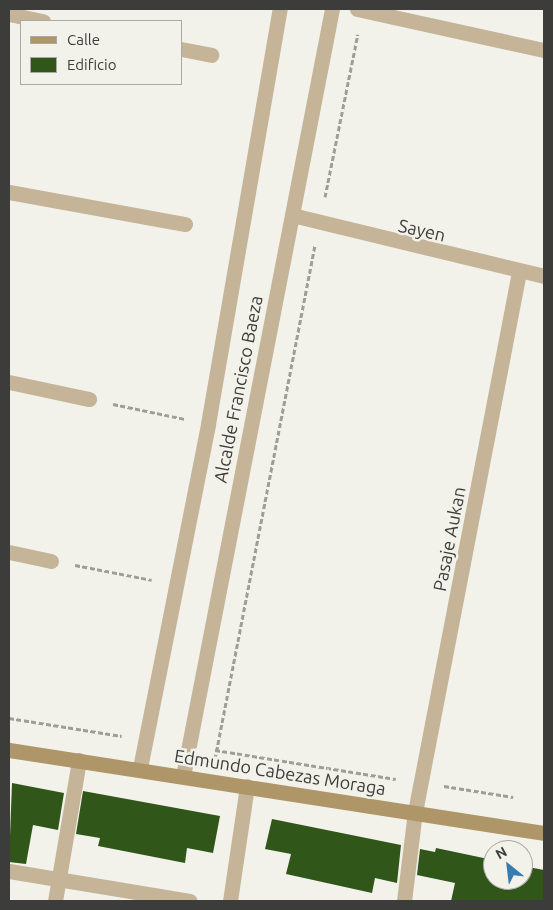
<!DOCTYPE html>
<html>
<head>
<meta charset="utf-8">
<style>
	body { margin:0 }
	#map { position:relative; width:553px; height:910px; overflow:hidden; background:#f2f2eb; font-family:Ubuntu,sans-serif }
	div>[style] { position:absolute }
	.building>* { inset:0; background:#30561a }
	.path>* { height:3px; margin-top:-1.5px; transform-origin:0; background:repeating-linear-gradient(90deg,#9e9e99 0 5px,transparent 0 7.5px) }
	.lane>* { height:15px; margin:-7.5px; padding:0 7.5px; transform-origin:7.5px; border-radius:7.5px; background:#c5b497 }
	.street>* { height:15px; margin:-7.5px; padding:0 7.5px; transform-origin:7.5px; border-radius:7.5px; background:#c5b497 }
	.secondary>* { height:15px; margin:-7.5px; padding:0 7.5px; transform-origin:7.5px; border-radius:7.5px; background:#ae9669 }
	span { translate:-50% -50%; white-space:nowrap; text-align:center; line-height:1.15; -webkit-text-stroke:5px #f2f2eb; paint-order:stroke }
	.street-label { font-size:18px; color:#3c3d3a }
	.frame { position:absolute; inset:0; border:10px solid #3c3d3a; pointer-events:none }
	.legend { position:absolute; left:20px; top:20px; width:162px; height:65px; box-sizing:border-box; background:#f2f2eb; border:1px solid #a9aaa4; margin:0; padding:6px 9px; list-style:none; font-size:15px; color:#3c3d3a }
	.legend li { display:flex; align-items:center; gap:10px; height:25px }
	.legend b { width:25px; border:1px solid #a9aaa4 }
	.north { position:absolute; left:483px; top:840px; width:50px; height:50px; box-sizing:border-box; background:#f2f2eb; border:1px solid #a9aaa4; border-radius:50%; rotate:331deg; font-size:14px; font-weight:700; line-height:20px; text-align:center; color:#3c3d3a }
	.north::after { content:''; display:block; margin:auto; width:18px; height:22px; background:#357db1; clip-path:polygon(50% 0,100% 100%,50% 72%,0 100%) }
</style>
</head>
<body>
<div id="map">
	<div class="building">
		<i style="clip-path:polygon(12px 783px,64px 793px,58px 830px,33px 825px,26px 864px,9px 862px)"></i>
		<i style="clip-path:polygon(83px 791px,220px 816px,213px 853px,187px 848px,185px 863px,98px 846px,100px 838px,76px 834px)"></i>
		<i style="clip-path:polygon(272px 819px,401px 845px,397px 883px,375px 878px,372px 893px,286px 874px,291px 854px,265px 849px)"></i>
		<i style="clip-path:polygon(436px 848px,493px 860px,493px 880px,523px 880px,523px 866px,544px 870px,544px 901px,451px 901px,455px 883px,417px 875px,420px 849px,435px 852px)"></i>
	</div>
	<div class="path">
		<i style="left:325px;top:197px;width:166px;rotate:-78.6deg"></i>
		<i style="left:113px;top:404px;width:74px;rotate:11.8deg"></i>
		<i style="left:75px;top:565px;width:78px;rotate:11deg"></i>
		<i style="left:9px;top:718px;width:114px;rotate:9.1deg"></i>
		<i style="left:215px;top:750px;width:183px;rotate:9.1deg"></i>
		<i style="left:215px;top:759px;width:524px;rotate:-78.99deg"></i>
		<i style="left:444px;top:786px;width:70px;rotate:9.1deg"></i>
	</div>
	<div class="lane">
		<i style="left:9px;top:871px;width:183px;rotate:9.4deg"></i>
		<i style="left:55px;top:901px;width:143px;rotate:-80.3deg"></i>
		<i style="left:404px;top:901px;width:90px;rotate:-83deg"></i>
	</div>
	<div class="street">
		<i style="left:357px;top:9px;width:191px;rotate:12.4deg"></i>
		<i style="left:9px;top:14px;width:35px;rotate:12deg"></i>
		<i style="left:181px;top:49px;width:31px;rotate:11deg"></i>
		<i style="left:9px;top:192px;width:179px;rotate:10.3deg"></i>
		<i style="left:292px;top:215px;width:259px;rotate:13.6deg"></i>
		<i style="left:9px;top:382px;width:82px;rotate:12deg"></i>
		<i style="left:9px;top:552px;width:43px;rotate:12.1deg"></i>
		<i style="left:140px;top:768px;width:351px;rotate:-78.8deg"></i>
		<i style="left:208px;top:424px;width:421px;rotate:-80.2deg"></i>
		<i style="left:183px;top:776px;width:781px;rotate:-79.01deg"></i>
		<i style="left:415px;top:812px;width:550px;rotate:-79.1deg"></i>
		<i style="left:230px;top:901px;width:116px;rotate:-81.6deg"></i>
	</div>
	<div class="secondary">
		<i style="left:9px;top:750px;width:541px;rotate:8.82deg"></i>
	</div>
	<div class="street-label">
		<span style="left:422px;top:230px;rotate:13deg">Sayen</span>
		<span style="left:238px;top:389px;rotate:-79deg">Alcalde Francisco Baeza</span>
		<span style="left:449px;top:539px;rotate:-79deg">Pasaje Aukan</span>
		<span style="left:280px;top:772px;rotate:9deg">Edmundo Cabezas Moraga</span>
	</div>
	<div class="frame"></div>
	<ul class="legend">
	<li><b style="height:6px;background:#ae9669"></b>Calle</li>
	<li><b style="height:14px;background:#30561a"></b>Edificio</li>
	</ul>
	<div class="north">N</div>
</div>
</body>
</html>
